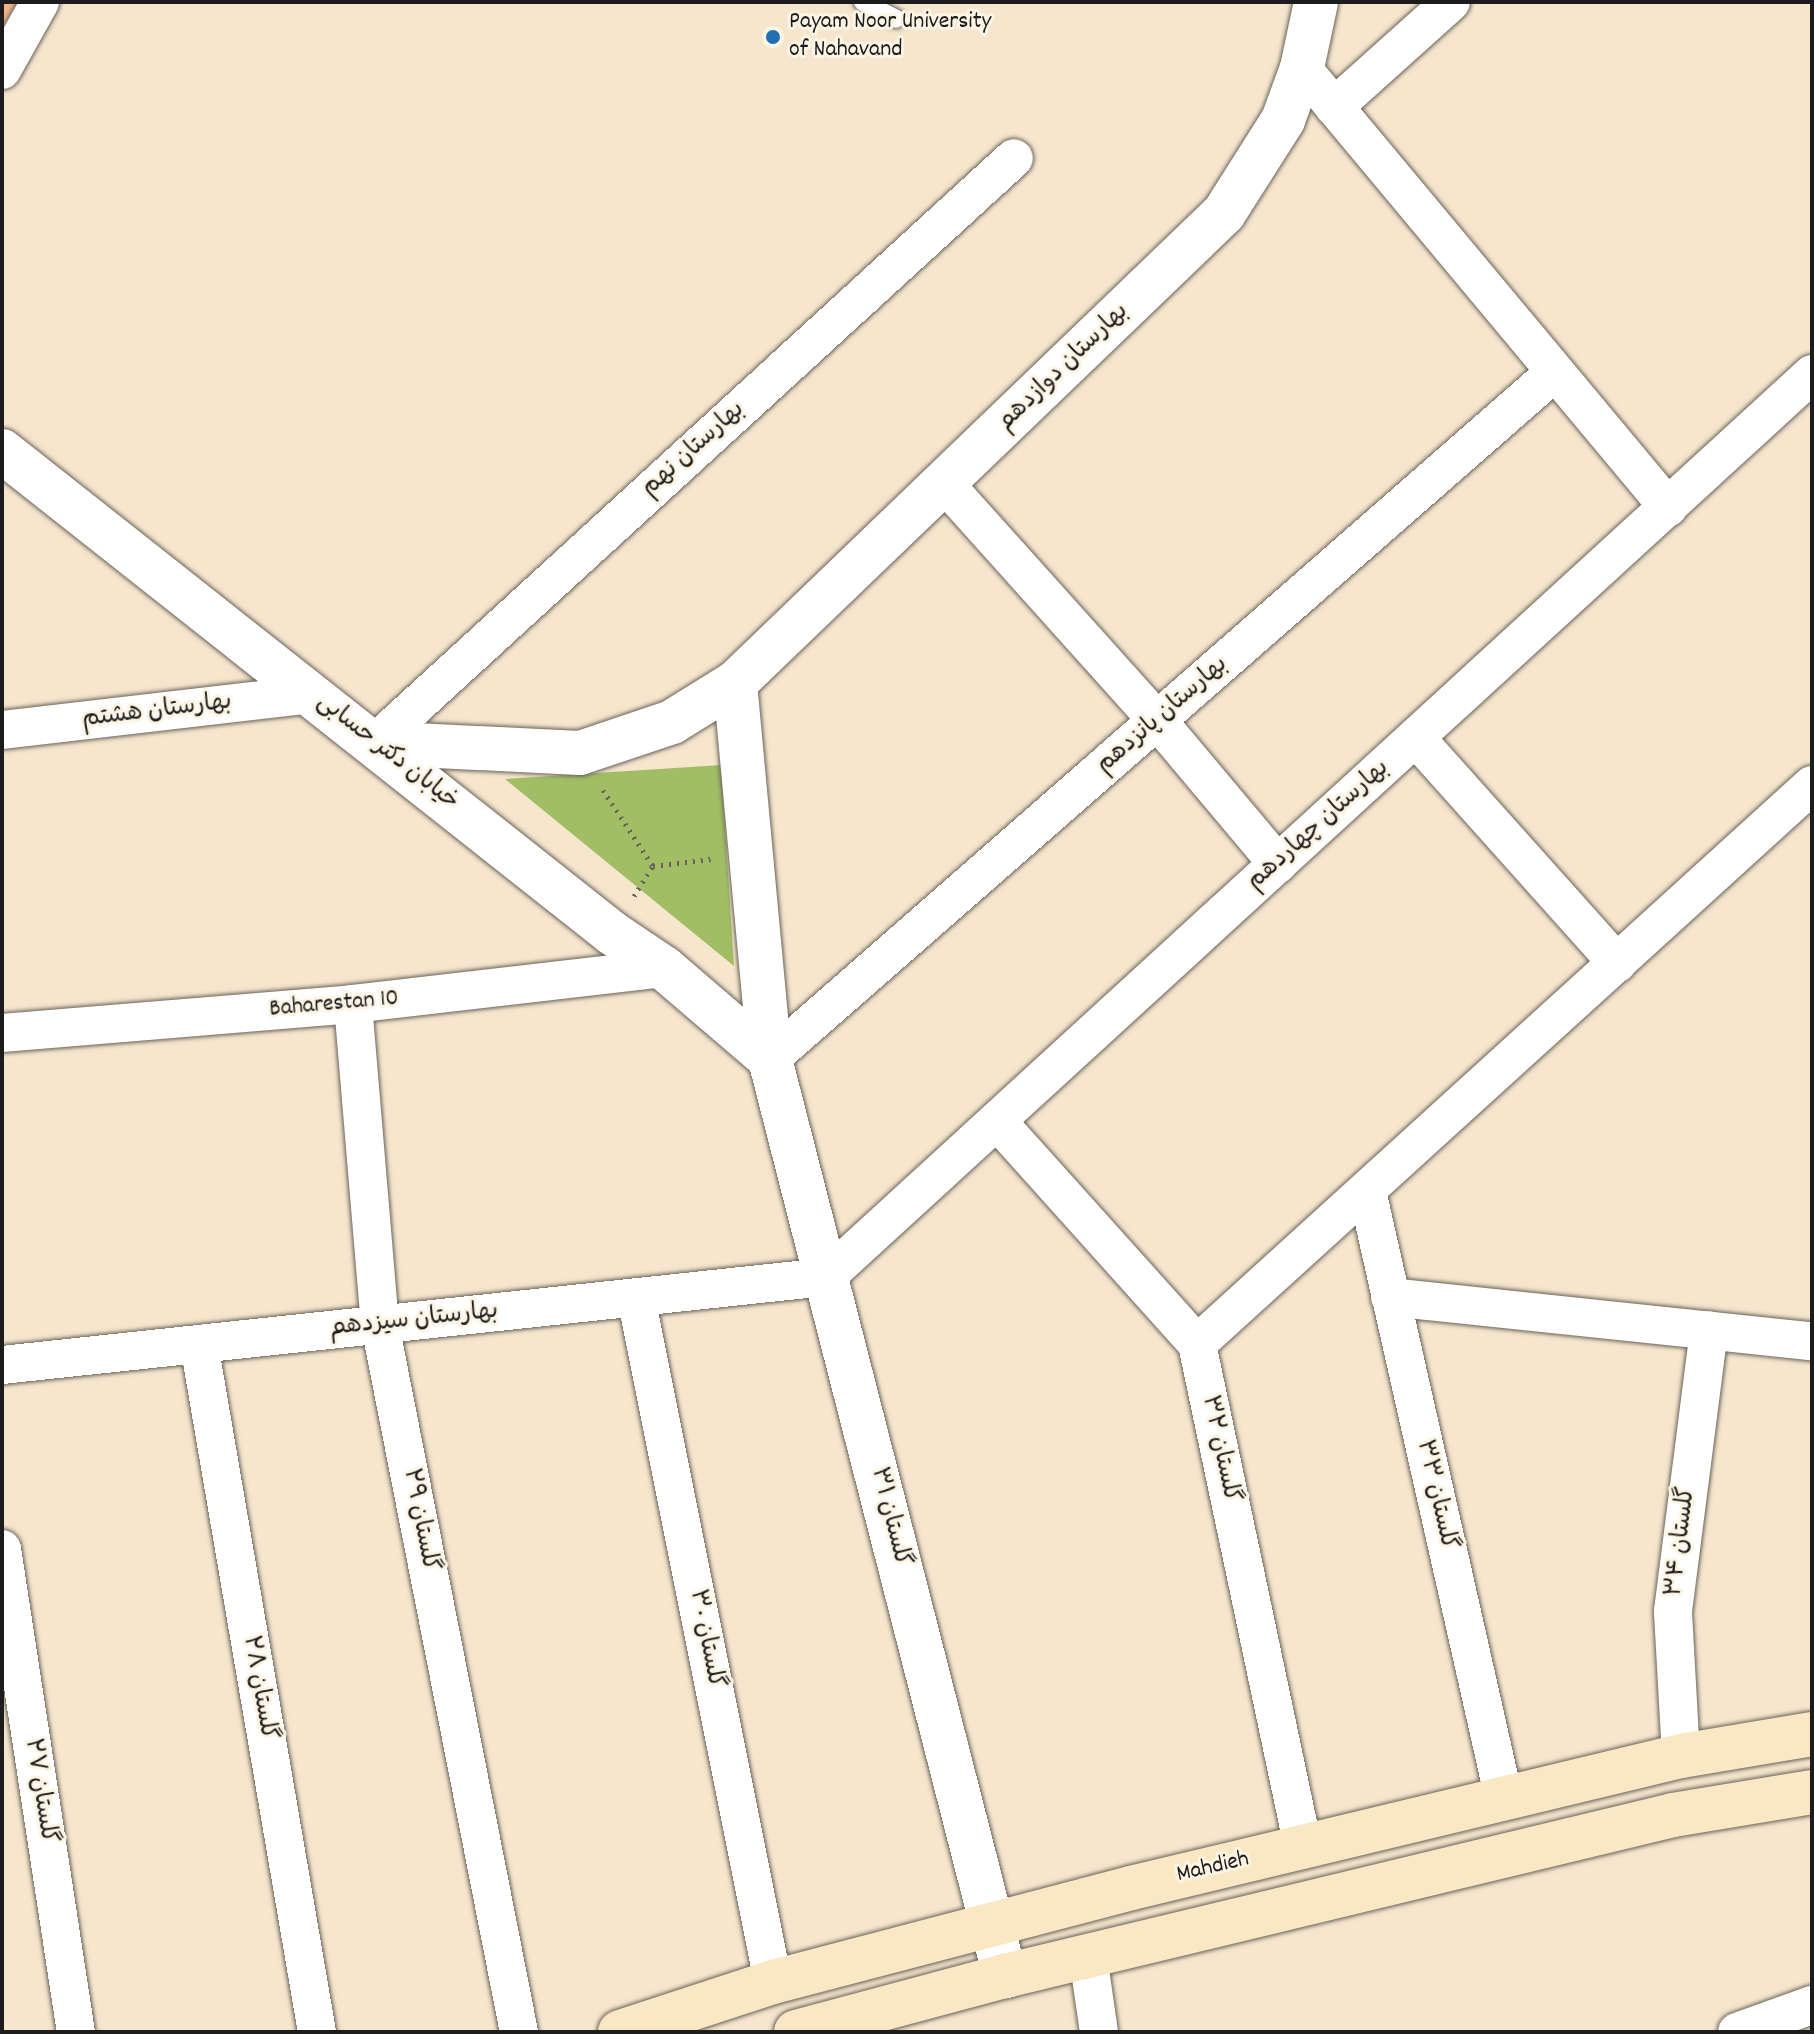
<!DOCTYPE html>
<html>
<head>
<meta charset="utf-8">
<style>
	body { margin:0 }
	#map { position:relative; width:1814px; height:2034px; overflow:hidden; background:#f7e6ce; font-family:Dekko,"Playpen Sans Arabic",sans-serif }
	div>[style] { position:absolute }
	.green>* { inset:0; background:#a1be65 }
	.building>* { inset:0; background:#eeb58c }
	.path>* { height:5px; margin-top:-2.5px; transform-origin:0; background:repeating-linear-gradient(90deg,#69635a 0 2px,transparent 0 8px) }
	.roads { filter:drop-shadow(0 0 2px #69635a) drop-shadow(0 0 2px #69635a) }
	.service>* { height:18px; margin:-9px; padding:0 9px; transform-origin:9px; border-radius:9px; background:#fff }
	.minor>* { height:38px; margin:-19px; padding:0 19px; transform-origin:19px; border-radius:19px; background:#fff }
	.tertiary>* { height:44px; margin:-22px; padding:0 22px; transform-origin:22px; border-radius:22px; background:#fff }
	.secondary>* { height:44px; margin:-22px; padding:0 22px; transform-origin:22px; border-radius:22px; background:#fae7c3 }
	.dots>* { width:22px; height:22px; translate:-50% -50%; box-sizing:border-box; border:4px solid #fcf5e5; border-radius:50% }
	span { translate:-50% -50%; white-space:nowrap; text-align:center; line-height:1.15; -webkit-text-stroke:6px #fcf5e5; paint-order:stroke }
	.poi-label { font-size:24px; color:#1c1c1c }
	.left { translate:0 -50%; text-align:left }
	.street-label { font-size:24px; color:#1c1c1c }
	.frame { position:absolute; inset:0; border:4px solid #1c1c1c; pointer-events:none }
</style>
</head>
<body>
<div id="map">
	<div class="green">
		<i style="clip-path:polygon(721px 765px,734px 966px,505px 779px)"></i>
	</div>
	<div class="building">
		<i style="clip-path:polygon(2px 2px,18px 2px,2px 28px)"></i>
	</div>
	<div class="path">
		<i style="left:603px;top:790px;width:91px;rotate:56.7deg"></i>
		<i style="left:653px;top:866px;width:58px;rotate:-6.9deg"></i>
		<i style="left:634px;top:896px;width:36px;rotate:-58deg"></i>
	</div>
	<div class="roads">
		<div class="service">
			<i style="left:863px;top:2px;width:37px;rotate:27deg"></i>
		</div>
		<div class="minor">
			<i style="left:1302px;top:68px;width:572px;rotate:50.18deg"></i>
			<i style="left:2px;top:70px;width:78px;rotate:-60.8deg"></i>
			<i style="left:1334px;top:107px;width:157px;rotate:-41.9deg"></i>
			<i style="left:945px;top:484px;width:317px;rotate:48.1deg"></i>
			<i style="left:1157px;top:720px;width:188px;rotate:50deg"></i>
			<i style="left:2px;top:730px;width:312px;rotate:-6.6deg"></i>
			<i style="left:1416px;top:738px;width:302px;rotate:48.2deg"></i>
			<i style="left:375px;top:743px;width:866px;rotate:-42.47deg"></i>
			<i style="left:353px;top:1004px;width:322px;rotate:85.2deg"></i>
			<i style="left:380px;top:1325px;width:721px;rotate:78.88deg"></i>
			<i style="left:2px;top:1033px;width:352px;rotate:-4.7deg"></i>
			<i style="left:353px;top:1004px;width:313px;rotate:-6.6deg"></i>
			<i style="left:770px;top:1059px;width:1043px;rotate:-41.19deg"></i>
			<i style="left:997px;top:1121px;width:300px;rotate:48.1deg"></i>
			<i style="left:1197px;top:1344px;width:514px;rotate:78.1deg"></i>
			<i style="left:1367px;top:1191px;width:623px;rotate:77.3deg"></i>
			<i style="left:636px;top:1297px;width:699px;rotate:78.69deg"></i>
			<i style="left:1390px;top:1297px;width:424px;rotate:6deg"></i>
			<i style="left:199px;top:1344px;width:698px;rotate:80.27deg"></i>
			<i style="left:1197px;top:1344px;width:831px;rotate:-42.27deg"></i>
			<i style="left:2px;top:1365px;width:829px;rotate:-6.1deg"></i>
			<i style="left:826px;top:1277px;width:1337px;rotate:-42.48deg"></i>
			<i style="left:2px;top:1549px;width:489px;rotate:81.3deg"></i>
			<i style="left:1681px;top:1756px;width:145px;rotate:-93.2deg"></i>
			<i style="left:1673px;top:1611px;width:283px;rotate:-82.7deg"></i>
			<i style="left:1088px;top:1956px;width:77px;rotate:81.8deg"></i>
			<i style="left:1737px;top:2032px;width:80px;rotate:-19.8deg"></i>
		</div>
		<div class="tertiary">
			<i style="left:2px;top:451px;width:777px;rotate:38.31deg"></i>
			<i style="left:612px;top:933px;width:63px;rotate:33.9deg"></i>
			<i style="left:664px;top:968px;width:140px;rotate:40.6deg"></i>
			<i style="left:735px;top:683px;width:678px;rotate:-43.86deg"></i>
			<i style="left:1224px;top:213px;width:110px;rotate:-57.6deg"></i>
			<i style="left:1283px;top:120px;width:55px;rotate:-69.9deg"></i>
			<i style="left:1302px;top:68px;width:67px;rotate:-78deg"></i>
			<i style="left:375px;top:743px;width:205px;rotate:2.8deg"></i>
			<i style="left:580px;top:753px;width:97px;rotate:-18.6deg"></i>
			<i style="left:672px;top:722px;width:74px;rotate:-31.8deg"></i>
			<i style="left:735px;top:683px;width:378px;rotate:84.7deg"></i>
			<i style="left:770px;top:1059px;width:947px;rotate:75.63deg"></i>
		</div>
		<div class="secondary">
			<i style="left:620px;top:2032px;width:161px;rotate:-18.1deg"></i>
			<i style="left:773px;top:1982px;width:370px;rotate:-14.7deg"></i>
			<i style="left:1131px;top:1888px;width:566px;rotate:-13.5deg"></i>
			<i style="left:1681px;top:1756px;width:133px;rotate:-9.5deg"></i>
			<i style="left:796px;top:2032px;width:216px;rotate:-15deg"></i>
			<i style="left:1005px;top:1976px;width:687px;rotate:-13.55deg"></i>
			<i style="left:1673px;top:1815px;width:141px;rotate:-9.4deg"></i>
		</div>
	</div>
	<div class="dots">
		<i style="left:773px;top:37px;background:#1f6fb2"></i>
	</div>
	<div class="poi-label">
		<span class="left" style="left:789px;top:37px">Payam Noor University<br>of Nahavand</span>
	</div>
	<div class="street-label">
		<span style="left:1064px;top:368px;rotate:-44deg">بهارستان دوازدهم</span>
		<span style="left:694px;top:450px;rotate:-42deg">بهارستان نهم</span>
		<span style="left:157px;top:712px;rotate:-7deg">بهارستان هشتم</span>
		<span style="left:1163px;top:716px;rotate:-41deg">بهارستان پانزدهم</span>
		<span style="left:387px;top:753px;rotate:38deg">خیابان دکتر حسابی</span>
		<span style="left:1319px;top:826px;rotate:-42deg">بهارستان چهاردهم</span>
		<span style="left:334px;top:1005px;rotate:-5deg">Baharestan 10</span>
		<span style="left:414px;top:1321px;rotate:-6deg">بهارستان سیزدهم</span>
		<span style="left:1219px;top:1449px;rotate:78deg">گلستان ۳۲</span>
		<span style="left:1435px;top:1495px;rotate:77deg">گلستان ۳۳</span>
		<span style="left:889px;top:1517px;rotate:76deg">گلستان ۳۱</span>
		<span style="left:419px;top:1520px;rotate:79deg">گلستان ۲۹</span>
		<span style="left:1682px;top:1542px;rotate:-83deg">گلستان ۳۴</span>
		<span style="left:705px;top:1639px;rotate:79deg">گلستان ۳۰</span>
		<span style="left:258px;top:1688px;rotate:80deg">گلستان ۲۸</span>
		<span style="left:39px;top:1791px;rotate:81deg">گلستان ۲۷</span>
		<span style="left:1213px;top:1868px;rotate:-13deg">Mahdieh</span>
	</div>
	<div class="frame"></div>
</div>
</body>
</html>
